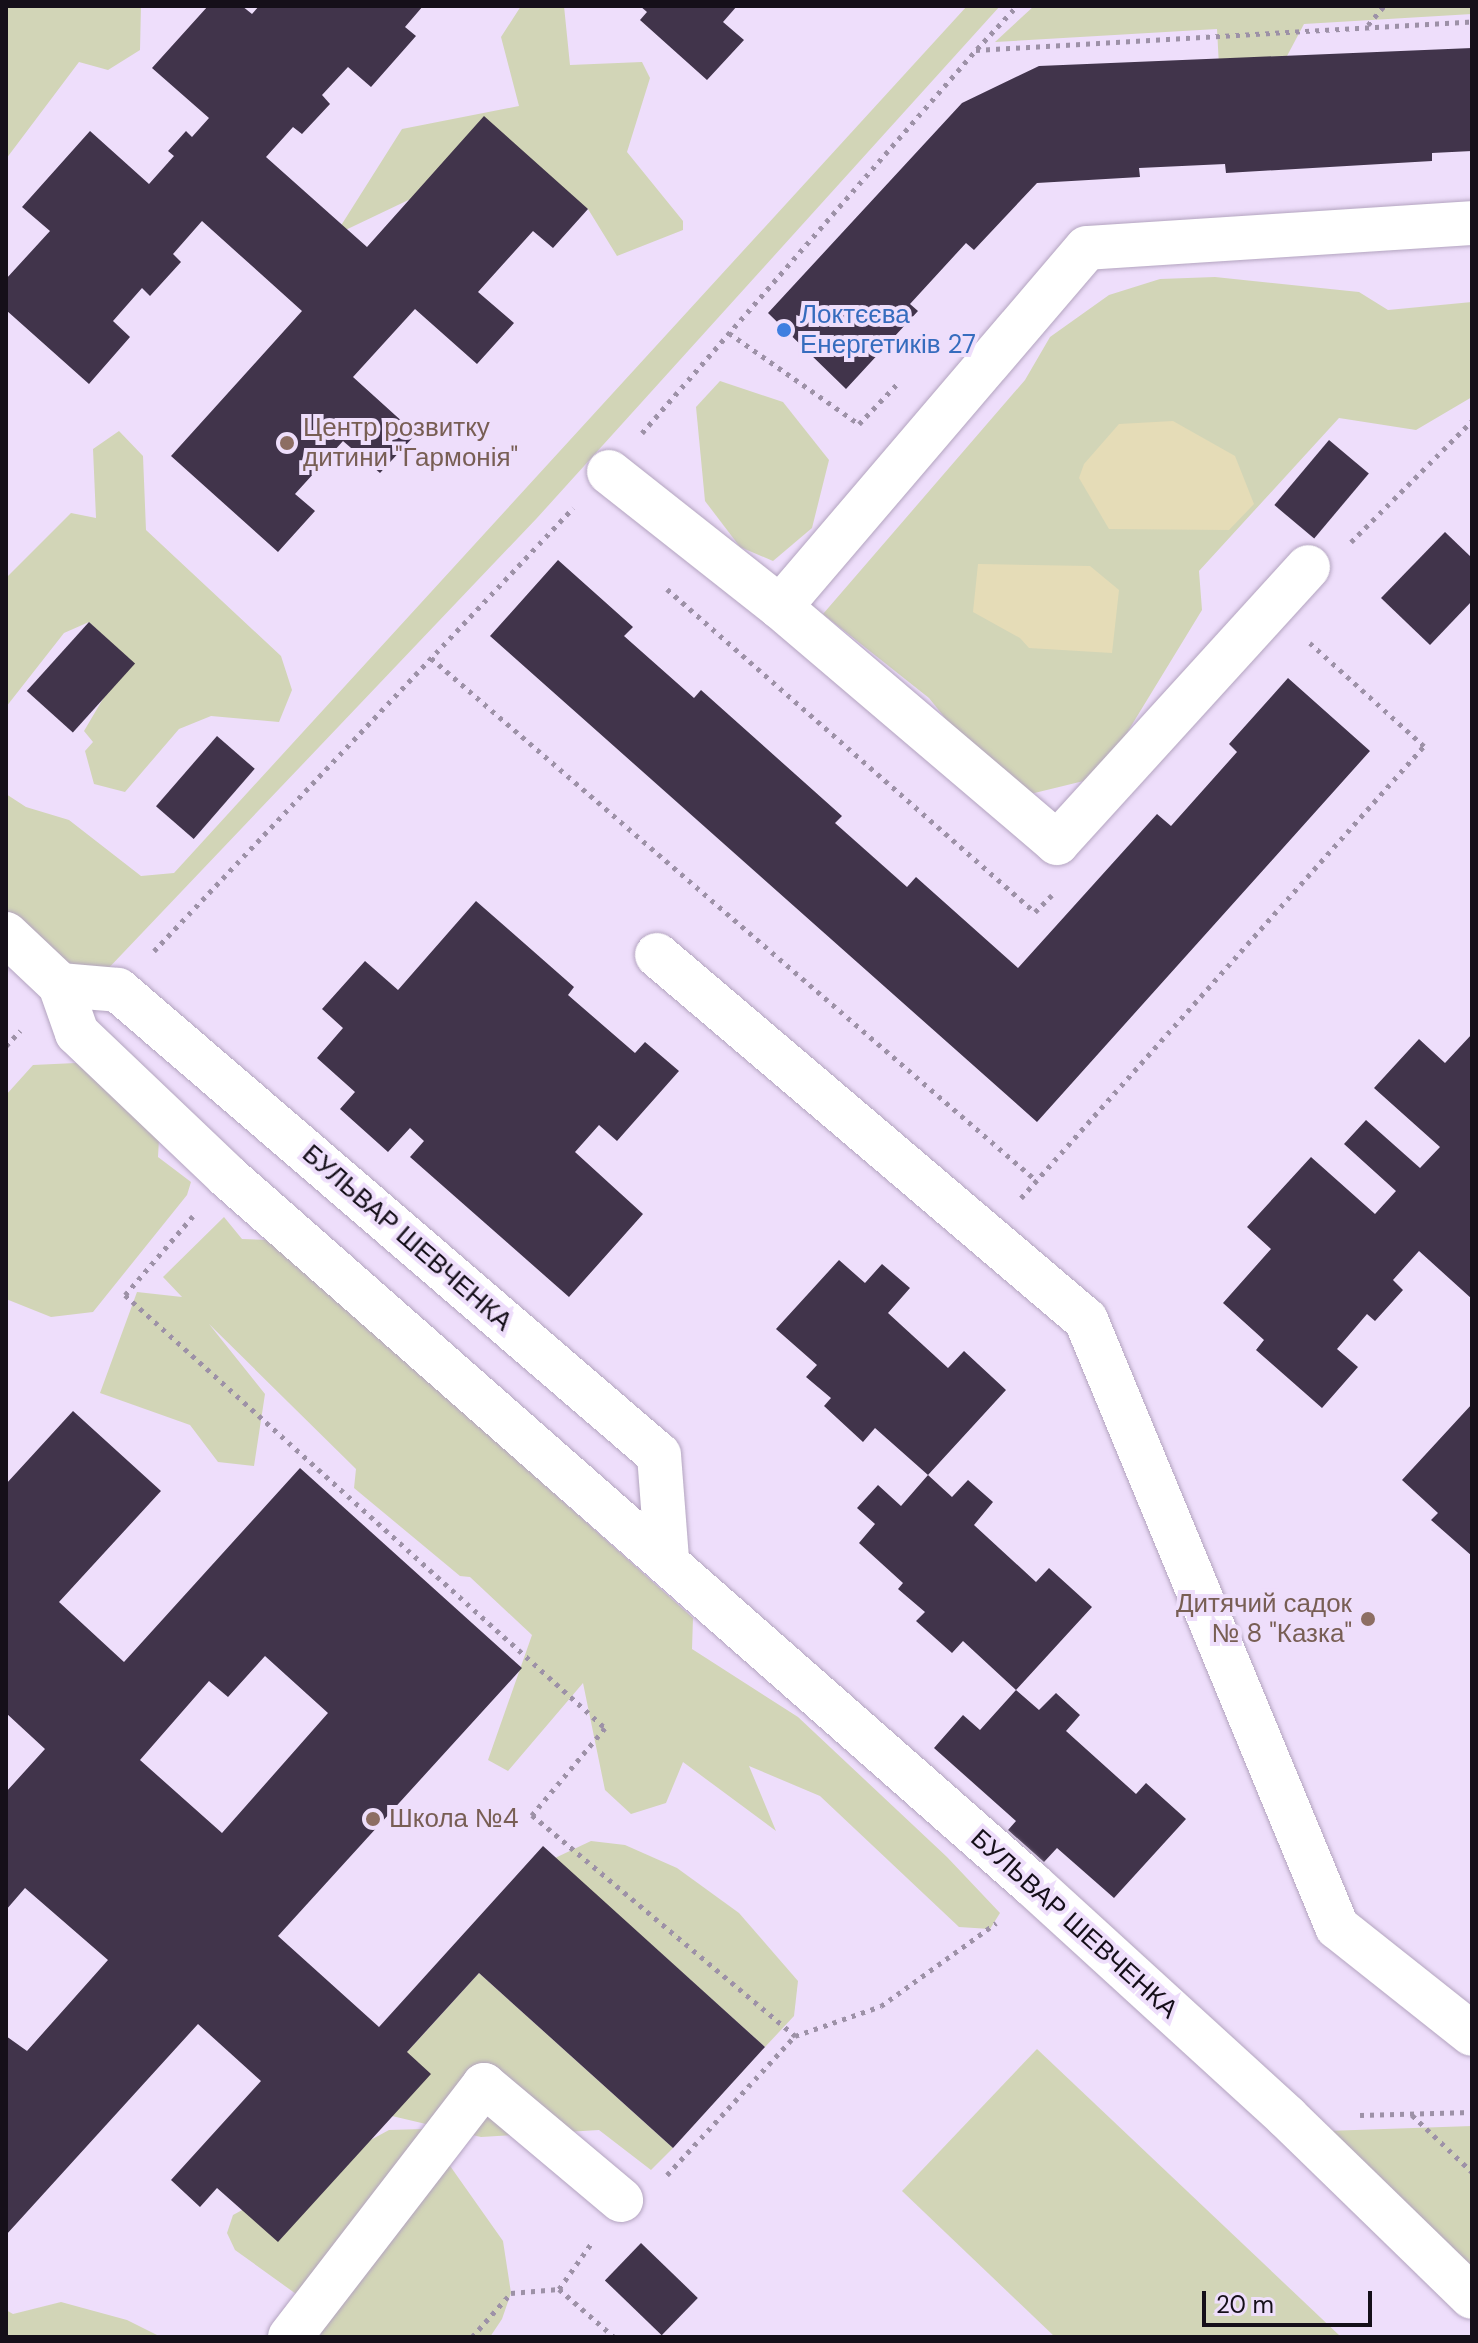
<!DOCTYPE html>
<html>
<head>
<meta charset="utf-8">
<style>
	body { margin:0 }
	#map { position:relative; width:1478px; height:2343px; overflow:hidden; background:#eedefb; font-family:"DM Sans",sans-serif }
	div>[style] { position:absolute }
	.green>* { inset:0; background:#d2d5b7 }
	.sand>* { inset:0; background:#e5dcb7 }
	.building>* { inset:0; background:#41344b; transform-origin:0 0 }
	.path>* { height:5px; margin-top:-2.5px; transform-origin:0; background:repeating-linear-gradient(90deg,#9d91a7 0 4px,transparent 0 10px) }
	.roads { filter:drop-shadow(0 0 2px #b3a4bf) drop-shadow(0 0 2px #b3a4bf) }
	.minor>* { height:44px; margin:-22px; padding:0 22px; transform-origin:22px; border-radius:22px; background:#fff }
	.dots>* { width:22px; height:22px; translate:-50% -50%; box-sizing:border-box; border:4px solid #eedefb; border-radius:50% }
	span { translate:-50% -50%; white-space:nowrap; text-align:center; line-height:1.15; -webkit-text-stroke:8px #eedefb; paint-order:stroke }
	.shop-label { font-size:26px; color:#366cbe }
	.left { translate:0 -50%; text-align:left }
	.education-label { font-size:26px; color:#785e54 }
	.right { translate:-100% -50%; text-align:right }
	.street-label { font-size:26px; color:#150f19 }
	.frame { position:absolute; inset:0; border:8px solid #150f19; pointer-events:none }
	.scale { position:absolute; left:1202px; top:2291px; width:170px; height:36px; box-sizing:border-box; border:4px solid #150f19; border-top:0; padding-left:10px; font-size:24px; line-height:28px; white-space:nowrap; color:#150f19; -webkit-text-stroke:6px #eedefb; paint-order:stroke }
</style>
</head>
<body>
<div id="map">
	<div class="green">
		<i style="clip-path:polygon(6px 6px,141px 6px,140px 50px,108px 70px,79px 62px,6px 159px)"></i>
		<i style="clip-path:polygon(521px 6px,564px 6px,570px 65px,642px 62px,650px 78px,627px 152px,683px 221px,683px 230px,617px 256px,588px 209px,484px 164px,335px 235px,402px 129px,519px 106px,501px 37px)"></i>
		<i style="clip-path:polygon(967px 6px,1000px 6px,537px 518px,103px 974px,72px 972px,6px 928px,6px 794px,26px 807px,69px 820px,141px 876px,174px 873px)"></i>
		<i style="clip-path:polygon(1034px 6px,1472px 6px,1472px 14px,1304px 24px,1287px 56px,1255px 71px,1219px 66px,1217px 29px,995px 42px)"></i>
		<i style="clip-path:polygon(1215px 277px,1359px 292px,1388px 310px,1472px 302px,1472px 397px,1416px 430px,1339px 418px,1199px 571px,1202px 610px,1100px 777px,1010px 799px,929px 698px,823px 614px,1025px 380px,1050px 337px,1109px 295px,1160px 279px)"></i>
		<i style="clip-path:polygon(720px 381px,783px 402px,829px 460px,812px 528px,773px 561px,740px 547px,705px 501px,696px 407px)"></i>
		<i style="clip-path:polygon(119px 431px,143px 456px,146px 530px,281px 656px,292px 690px,279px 722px,211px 716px,179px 729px,125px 792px,94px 784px,85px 751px,93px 742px,84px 731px,127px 658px,89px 622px,64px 633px,6px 707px,6px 578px,71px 513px,96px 518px,93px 449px)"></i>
		<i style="clip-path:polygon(76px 1063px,159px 1139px,158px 1157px,191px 1182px,187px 1195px,93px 1312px,51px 1317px,6px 1299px,6px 1095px,33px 1065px)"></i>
		<i style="clip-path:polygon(224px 1217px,242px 1239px,271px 1240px,693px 1618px,692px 1649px,798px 1717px,947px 1857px,1000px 1913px,990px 1929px,959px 1927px,820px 1796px,749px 1766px,776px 1831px,683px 1762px,666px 1803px,631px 1814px,605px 1790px,583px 1683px,508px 1771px,488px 1760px,532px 1635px,470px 1577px,460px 1576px,354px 1488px,356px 1469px,209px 1324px,265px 1394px,254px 1466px,218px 1462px,190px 1425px,100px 1393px,137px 1292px,182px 1297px,163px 1277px)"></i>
		<i style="clip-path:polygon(591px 1841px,625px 1845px,677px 1868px,739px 1913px,798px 1981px,794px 2016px,765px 2047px,555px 1858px)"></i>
		<i style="clip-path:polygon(479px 1973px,673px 2148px,651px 2170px,599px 2130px,481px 2137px,392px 2116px,407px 2052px)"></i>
		<i style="clip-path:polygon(1037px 2049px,1340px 2336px,1055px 2337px,902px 2191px)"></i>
		<i style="clip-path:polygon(1472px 2126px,1472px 2268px,1326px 2131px)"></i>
		<i style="clip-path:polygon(424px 2129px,503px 2241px,511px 2293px,502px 2319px,490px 2337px,322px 2337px,310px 2304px,235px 2250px,227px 2233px,233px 2215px,389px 2130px)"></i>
		<i style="clip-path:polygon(61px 2302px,127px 2320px,161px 2337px,6px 2337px,6px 2310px,13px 2314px)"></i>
	</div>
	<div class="sand">
		<i style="clip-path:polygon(1173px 421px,1235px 456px,1254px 504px,1229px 530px,1109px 529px,1079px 478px,1084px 464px,1119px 424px)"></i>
		<i style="clip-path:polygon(978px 564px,1090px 566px,1119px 590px,1112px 653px,1029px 648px,1020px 638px,973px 612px)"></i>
	</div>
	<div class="building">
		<i style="clip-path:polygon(208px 6px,242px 6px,252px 14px,259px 6px,423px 6px,405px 27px,416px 36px,371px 87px,348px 67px,322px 95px,330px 104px,302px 134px,293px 127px,266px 157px,367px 247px,484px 116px,588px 209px,553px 248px,533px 231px,478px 292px,514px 323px,477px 364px,415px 309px,353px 377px,416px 434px,380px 473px,343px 441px,295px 494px,315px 511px,278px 552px,171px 456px,302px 311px,202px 221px,173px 254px,181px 262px,150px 296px,142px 288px,113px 321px,130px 337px,89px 384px,6px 310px,6px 279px,50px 231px,22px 207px,90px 131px,149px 184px,174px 156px,168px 151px,186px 131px,192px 137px,209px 118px,152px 68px)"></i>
		<i style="clip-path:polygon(640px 6px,737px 6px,723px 22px,744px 40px,707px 80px,640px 20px,647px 12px)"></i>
		<i style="clip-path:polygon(1472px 48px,1472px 151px,1432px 153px,1432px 161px,1226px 173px,1225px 164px,1139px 168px,1140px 177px,1037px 183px,974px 250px,966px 243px,910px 304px,918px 311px,846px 389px,768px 313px,962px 103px,1039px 66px)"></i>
		<i style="left:1329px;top:440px;width:52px;height:85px;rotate:40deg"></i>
		<i style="clip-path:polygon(1445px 532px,1472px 558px,1472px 601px,1430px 645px,1381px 598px)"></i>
		<i style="clip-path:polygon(558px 560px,633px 627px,624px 636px,694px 698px,701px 690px,842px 816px,835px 823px,907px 887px,916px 877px,1018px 968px,1157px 814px,1171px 826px,1237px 752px,1229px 744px,1288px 678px,1370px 751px,1037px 1122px,490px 636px)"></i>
		<i style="left:89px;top:622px;width:62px;height:93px;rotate:42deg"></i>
		<i style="left:217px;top:736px;width:50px;height:93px;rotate:41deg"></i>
		<i style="clip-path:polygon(476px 901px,574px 987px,568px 995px,635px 1053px,645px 1042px,679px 1071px,617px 1141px,599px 1125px,575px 1152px,643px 1214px,569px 1297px,410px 1157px,424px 1141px,410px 1128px,388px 1152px,340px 1109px,355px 1092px,317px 1058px,343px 1028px,322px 1009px,365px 961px,398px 990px)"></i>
		<i style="clip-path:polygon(1472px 1034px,1472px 1299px,1419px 1251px,1393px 1280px,1403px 1290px,1375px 1321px,1367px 1314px,1337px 1349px,1358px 1367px,1322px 1408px,1256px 1350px,1264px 1340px,1223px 1303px,1271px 1249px,1247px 1227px,1311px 1157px,1375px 1214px,1396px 1191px,1344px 1144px,1366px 1120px,1420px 1168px,1440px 1147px,1374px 1088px,1419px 1039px,1445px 1063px)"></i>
		<i style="clip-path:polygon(839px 1260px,865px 1283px,882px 1264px,910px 1288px,888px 1313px,948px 1368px,964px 1351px,1006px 1390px,928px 1475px,875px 1428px,863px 1442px,824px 1406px,831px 1398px,806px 1377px,817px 1365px,776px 1329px)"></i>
		<i style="clip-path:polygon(1472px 1404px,1472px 1556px,1431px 1520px,1438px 1513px,1402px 1480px)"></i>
		<i style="clip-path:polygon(evenodd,73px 1411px,161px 1491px,59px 1602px,124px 1662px,300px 1468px,522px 1668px,278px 1936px,379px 2027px,543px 1846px,765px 2047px,673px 2148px,479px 1973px,407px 2052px,431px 2074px,278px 2242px,217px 2188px,200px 2207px,171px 2180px,261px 2081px,198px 2024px,6px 2235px,6px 2036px,27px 2051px,108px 1960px,25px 1888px,6px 1910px,6px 1792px,45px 1749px,6px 1713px,6px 1484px,73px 1411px,265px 1656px,328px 1713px,222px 1833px,140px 1760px,209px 1681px,228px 1697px,265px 1656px)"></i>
		<i style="clip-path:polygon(928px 1475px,952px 1497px,968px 1480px,993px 1502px,974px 1525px,1036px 1582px,1049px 1568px,1092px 1607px,1016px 1690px,1039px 1710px,1056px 1693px,1080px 1715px,1066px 1731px,1136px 1794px,1146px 1783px,1186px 1819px,1114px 1898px,1057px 1848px,1044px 1862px,1008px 1830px,1016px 1821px,934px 1748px,963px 1715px,980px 1730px,1016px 1690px,963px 1641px,952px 1653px,916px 1621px,925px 1612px,898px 1589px,903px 1583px,859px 1543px,875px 1524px,857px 1508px,878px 1485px,901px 1506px)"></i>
		<i style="left:641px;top:2243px;width:79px;height:52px;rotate:44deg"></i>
	</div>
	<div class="path">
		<i style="left:1368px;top:25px;width:25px;rotate:-50deg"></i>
		<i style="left:977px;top:49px;width:59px;rotate:-47.1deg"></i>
		<i style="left:729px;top:333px;width:159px;rotate:35deg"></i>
		<i style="left:859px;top:424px;width:57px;rotate:-46.4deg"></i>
		<i style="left:642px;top:433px;width:508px;rotate:-48.91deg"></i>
		<i style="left:976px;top:50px;width:497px;rotate:-3.3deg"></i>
		<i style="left:1351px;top:542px;width:171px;rotate:-45deg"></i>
		<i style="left:667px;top:589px;width:490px;rotate:41.3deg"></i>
		<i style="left:1035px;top:912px;width:24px;rotate:-45deg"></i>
		<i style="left:431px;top:658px;width:800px;rotate:40.8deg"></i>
		<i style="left:154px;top:951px;width:610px;rotate:-46.59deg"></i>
		<i style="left:6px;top:1046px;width:21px;rotate:-47deg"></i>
		<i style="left:1021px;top:1198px;width:606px;rotate:-48.28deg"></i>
		<i style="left:1424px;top:746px;width:154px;rotate:-137.9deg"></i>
		<i style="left:193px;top:1216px;width:104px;rotate:130.7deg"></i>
		<i style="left:125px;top:1295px;width:646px;rotate:42.05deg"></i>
		<i style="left:605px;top:1728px;width:114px;rotate:130deg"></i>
		<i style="left:532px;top:1815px;width:344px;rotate:40deg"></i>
		<i style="left:1360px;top:2115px;width:112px;rotate:-1.5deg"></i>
		<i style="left:1412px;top:2115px;width:83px;rotate:43.5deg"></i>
		<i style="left:667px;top:2175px;width:189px;rotate:-47.4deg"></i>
		<i style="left:795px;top:2036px;width:91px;rotate:-19.2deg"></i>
		<i style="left:881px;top:2006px;width:142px;rotate:-35.8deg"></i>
		<i style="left:559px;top:2289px;width:73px;rotate:41.1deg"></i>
		<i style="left:472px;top:2337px;width:59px;rotate:-48.4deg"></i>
		<i style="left:511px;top:2293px;width:48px;rotate:-4.8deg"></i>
		<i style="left:559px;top:2289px;width:59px;rotate:-54.7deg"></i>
	</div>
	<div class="roads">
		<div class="minor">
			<i style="left:609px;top:472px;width:218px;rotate:38.3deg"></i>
			<i style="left:780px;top:607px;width:472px;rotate:-49.5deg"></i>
			<i style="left:1087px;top:248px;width:386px;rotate:-3.7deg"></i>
			<i style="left:780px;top:607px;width:364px;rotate:40.4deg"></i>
			<i style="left:1057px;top:843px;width:373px;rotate:-47.7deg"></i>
			<i style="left:6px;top:934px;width:74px;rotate:43.4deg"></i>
			<i style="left:60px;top:985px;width:51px;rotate:70.5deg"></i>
			<i style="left:77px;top:1033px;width:207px;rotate:43.6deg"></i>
			<i style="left:227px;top:1176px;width:1073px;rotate:41.34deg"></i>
			<i style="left:1033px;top:1885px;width:344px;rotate:42.4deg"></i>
			<i style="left:1287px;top:2117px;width:258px;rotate:44.2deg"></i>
			<i style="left:657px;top:955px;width:563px;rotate:40.39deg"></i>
			<i style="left:1086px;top:1320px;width:657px;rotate:67.53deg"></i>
			<i style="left:1337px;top:1927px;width:172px;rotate:38.4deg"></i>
			<i style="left:60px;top:985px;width:58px;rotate:4.9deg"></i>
			<i style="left:118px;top:990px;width:713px;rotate:40.68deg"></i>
			<i style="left:659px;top:1455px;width:105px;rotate:85.6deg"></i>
			<i style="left:290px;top:2337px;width:318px;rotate:-52.4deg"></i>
			<i style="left:484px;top:2085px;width:179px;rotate:40deg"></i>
		</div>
	</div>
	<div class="dots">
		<i style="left:784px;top:330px;background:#3f7fe0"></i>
		<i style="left:287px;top:443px;background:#8d6e63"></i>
		<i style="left:1368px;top:1619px;background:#8d6e63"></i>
		<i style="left:373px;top:1819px;background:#8d6e63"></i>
	</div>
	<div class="shop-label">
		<span class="left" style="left:800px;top:330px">Локтєєва<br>Енергетиків 27</span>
	</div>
	<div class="education-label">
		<span class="left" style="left:303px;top:443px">Центр розвитку<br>дитини "Гармонія"</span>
		<span class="right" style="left:1352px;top:1619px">Дитячий садок<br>№ 8 "Казка"</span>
		<span class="left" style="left:389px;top:1819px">Школа №4</span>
	</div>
	<div class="street-label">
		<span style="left:407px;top:1238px;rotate:41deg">БУЛЬВАР ШЕВЧЕНКА</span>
		<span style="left:1074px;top:1924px;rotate:42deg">БУЛЬВАР ШЕВЧЕНКА</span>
	</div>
	<div class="frame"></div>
	<div class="scale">20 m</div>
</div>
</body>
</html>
